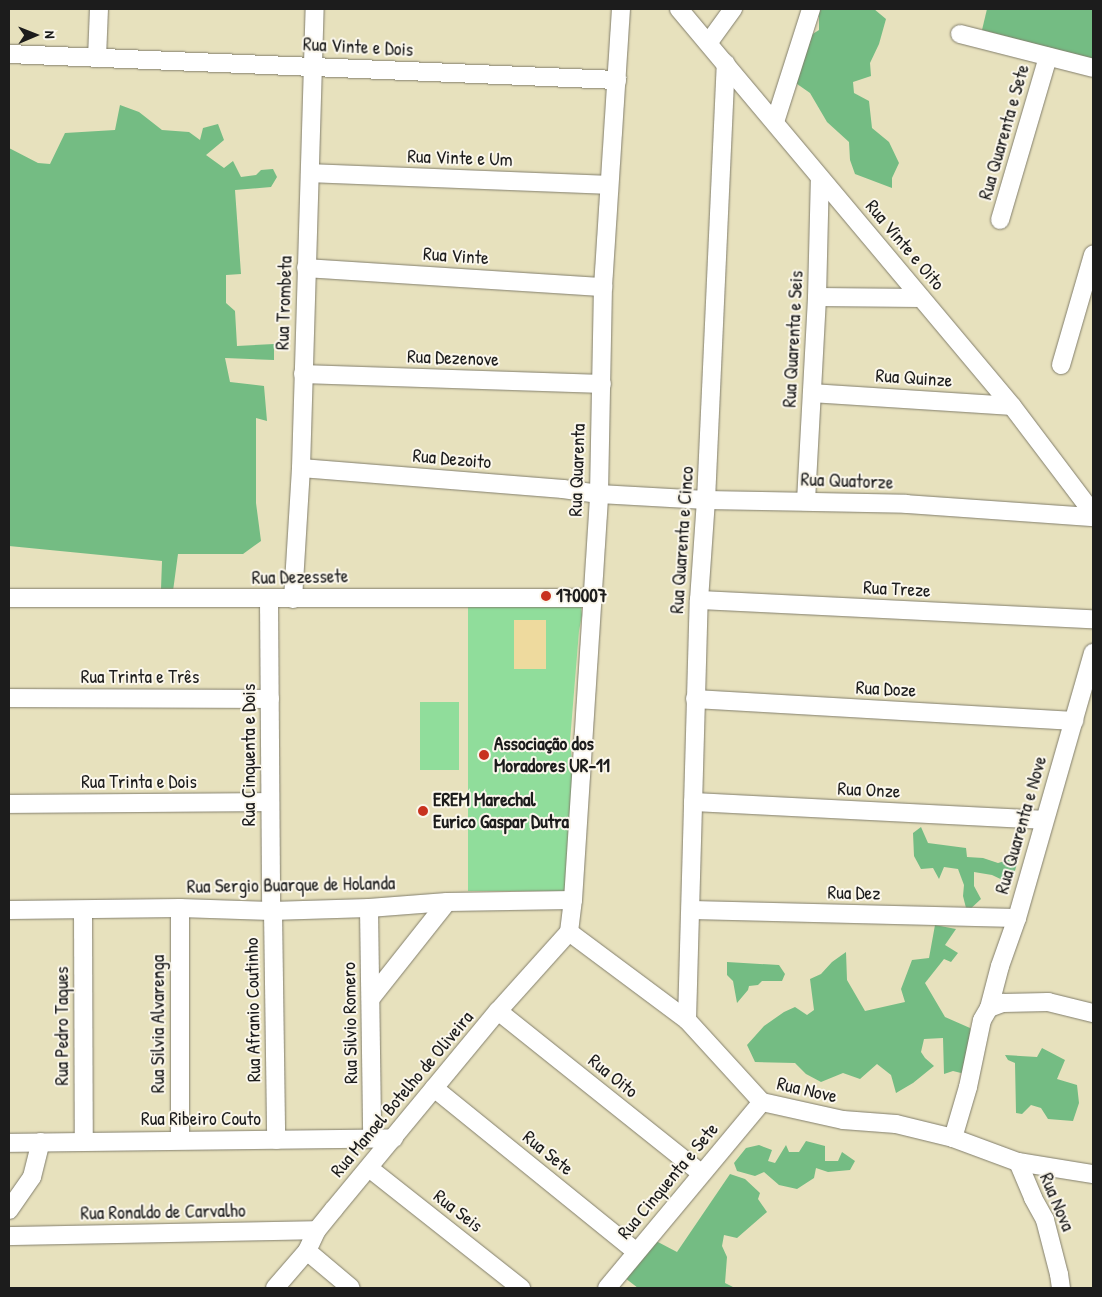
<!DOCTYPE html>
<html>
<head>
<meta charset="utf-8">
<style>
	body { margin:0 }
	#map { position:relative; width:1102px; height:1297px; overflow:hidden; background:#e7e1bd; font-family:"Patrick Hand",sans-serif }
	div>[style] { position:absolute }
	.green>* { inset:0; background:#90dd9b; transform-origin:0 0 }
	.forest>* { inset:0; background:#74bc83 }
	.sand>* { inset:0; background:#eeda9e; transform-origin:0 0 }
	.roads { filter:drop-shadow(0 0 1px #827e6c) drop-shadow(0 0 1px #827e6c) }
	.minor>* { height:18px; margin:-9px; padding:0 9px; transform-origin:9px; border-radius:9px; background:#fff }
	.dots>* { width:14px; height:14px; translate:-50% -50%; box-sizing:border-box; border:2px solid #fbf7ec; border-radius:50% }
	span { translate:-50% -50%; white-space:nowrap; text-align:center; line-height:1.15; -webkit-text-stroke:4px #fbf7ec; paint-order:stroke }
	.street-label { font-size:19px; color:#1c1c1c }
	.poi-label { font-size:19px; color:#1c1c1c; font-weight:700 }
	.left { translate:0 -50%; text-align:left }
	.frame { position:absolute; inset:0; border:10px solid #1c1c1c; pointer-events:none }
	.north { position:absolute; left:10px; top:10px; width:50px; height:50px; -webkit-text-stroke:4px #fbf7ec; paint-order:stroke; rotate:89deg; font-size:14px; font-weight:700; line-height:20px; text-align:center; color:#1c1c1c }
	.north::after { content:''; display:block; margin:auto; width:18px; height:22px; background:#1c1c1c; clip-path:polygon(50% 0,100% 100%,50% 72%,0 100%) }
</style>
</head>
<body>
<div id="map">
	<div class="green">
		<i style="clip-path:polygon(468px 597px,581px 606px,582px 615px,579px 631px,570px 741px,574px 779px,567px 891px,468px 891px)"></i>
		<i style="left:459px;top:702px;width:68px;height:39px;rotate:90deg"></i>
	</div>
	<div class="forest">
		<i style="clip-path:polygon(811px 9px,874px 9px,886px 19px,879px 44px,870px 63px,871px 76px,853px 82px,854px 93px,869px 101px,872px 128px,889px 142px,899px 163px,892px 178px,892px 188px,855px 174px,850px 160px,849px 142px,827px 122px,810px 93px,790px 79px,800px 42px,819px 30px,819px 17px)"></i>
		<i style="clip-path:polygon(987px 9px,1093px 9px,1093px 59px,982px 30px)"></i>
		<i style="clip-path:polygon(120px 105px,139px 112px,162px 130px,189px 132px,200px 140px,203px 128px,218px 124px,224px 140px,206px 155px,224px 168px,233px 161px,241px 177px,256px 175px,261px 170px,273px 169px,277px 177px,271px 187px,235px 190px,241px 274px,226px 275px,226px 303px,235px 311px,237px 346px,274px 344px,274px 360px,225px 358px,230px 382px,264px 386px,267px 421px,256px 418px,256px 503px,261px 541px,243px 554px,178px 554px,173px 591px,161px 589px,162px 561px,9px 546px,9px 148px,38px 163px,50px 164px,65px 133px,115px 130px)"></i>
		<i style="clip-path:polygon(921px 827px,928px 843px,966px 848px,967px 857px,983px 858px,998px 863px,1019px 857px,1011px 884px,992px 875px,974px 872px,974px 886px,981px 899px,967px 912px,963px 896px,964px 885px,958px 869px,944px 867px,939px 879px,933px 868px,921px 869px,914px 856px,913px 833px)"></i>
		<i style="clip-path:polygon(935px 925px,956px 929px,945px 945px,958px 953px,951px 962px,944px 959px,925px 983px,945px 1017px,970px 1028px,981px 1056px,969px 1075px,953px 1071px,944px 1074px,943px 1038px,924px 1039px,921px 1052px,925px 1058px,934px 1066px,913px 1083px,896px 1093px,891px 1075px,877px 1064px,860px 1079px,843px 1073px,821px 1082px,806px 1074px,795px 1063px,755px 1062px,747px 1045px,764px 1026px,784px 1012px,795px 1007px,807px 1015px,814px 1010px,810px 979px,821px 974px,832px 962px,846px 952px,847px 980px,865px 1011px,905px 1002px,901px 989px,912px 960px,929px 958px)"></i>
		<i style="clip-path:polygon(727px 962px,779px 965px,785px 974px,782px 981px,762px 981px,758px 985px,749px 986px,748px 990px,737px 1003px,733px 981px,727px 975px)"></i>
		<i style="clip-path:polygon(1042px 1048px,1065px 1060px,1057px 1079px,1077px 1085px,1079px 1103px,1073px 1121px,1048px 1119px,1041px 1108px,1031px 1105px,1022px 1114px,1016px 1113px,1015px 1063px,1008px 1060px,1005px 1055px,1037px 1057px)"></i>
		<i style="clip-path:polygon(806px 1141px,825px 1146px,825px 1161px,838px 1161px,842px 1152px,855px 1161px,850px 1170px,828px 1172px,816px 1168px,814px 1178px,797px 1189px,779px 1185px,764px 1172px,755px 1176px,737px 1171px,734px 1163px,746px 1148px,759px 1145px,772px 1150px,768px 1161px,775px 1163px,786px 1145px,789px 1152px,799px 1152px)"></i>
		<i style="clip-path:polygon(730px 1174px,745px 1179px,760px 1193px,758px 1199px,767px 1212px,737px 1238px,724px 1235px,722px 1246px,727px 1257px,725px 1283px,735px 1288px,638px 1288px,625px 1278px,656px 1241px,677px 1252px)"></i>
	</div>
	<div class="sand">
		<i style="left:514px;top:620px;width:32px;height:49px"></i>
	</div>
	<div class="roads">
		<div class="minor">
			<i style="left:679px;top:9px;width:518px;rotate:50.01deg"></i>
			<i style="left:1012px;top:406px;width:134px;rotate:52.9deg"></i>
			<i style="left:960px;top:34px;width:137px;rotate:14.3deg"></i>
			<i style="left:709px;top:42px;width:41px;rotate:-54deg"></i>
			<i style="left:9px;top:54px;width:609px;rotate:2.45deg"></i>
			<i style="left:97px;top:58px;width:49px;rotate:-87.7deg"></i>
			<i style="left:775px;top:122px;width:119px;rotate:-72.3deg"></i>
			<i style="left:310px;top:173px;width:299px;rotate:2.3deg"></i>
			<i style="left:1000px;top:220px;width:170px;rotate:-73.6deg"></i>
			<i style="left:306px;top:268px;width:298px;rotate:3.7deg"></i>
			<i style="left:817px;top:297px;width:104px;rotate:0.6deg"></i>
			<i style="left:1061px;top:365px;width:115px;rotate:-73.8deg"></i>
			<i style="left:303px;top:374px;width:299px;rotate:1.9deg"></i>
			<i style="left:812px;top:393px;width:200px;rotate:3.7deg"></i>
			<i style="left:301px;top:468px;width:263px;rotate:4.6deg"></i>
			<i style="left:563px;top:489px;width:36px;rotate:8deg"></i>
			<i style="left:599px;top:494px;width:107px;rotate:3.2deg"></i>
			<i style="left:706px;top:500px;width:200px;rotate:1.1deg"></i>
			<i style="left:906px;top:504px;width:187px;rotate:4deg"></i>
			<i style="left:806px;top:501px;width:204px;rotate:-86.9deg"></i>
			<i style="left:817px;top:297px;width:119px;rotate:-88.6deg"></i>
			<i style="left:9px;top:598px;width:582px"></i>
			<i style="left:269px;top:599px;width:312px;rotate:89.6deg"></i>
			<i style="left:293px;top:599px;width:131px;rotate:-86.5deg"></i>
			<i style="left:301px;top:468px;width:459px;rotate:-88.3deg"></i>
			<i style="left:699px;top:600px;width:394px;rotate:2.8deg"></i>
			<i style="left:9px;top:698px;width:261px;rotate:0.2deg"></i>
			<i style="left:695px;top:699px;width:380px;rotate:3.3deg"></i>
			<i style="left:693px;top:802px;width:350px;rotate:2.9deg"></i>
			<i style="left:9px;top:804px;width:261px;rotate:-0.4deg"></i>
			<i style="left:369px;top:908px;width:229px;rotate:89.2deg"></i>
			<i style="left:9px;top:910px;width:171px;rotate:-0.7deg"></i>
			<i style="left:180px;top:908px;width:91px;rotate:1.9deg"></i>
			<i style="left:271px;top:911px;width:98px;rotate:-1.8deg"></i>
			<i style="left:369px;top:908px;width:78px;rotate:-4.4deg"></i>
			<i style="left:447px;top:902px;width:126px;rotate:-0.9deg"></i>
			<i style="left:83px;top:910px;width:231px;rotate:89.8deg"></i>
			<i style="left:691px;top:910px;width:326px;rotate:1.4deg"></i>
			<i style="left:273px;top:911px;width:229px;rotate:89.2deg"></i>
			<i style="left:569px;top:932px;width:32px;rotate:-83deg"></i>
			<i style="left:573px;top:900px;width:407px;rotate:-86.3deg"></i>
			<i style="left:599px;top:494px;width:207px;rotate:-88.9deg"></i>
			<i style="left:603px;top:287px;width:279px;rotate:-86.3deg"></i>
			<i style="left:569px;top:932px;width:147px;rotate:36.7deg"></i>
			<i style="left:687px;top:1020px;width:111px;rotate:47.6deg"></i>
			<i style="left:762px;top:1102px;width:83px;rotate:12.5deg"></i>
			<i style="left:843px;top:1120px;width:53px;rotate:4.3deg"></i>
			<i style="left:896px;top:1124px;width:59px;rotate:13.8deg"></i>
			<i style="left:953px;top:1138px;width:69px;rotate:20.3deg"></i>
			<i style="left:1018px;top:1162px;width:76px;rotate:9.1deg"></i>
			<i style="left:371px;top:998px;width:122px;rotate:-51.6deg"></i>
			<i style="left:989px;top:1008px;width:15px;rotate:-20deg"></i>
			<i style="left:1003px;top:1003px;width:45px;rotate:-1.3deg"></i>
			<i style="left:1048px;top:1002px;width:46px;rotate:13.7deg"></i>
			<i style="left:498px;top:1011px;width:260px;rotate:38.6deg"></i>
			<i style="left:687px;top:1020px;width:420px;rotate:-88.4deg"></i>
			<i style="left:699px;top:600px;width:100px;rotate:-86deg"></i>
			<i style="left:706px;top:500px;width:437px;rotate:-87.4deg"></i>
			<i style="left:434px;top:1088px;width:259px;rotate:39deg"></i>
			<i style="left:953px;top:1138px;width:53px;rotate:-73.6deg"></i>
			<i style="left:968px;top:1087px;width:68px;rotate:-78.2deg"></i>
			<i style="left:982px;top:1020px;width:14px;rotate:-60deg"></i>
			<i style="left:989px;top:1008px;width:43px;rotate:-75.3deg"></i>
			<i style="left:1000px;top:966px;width:51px;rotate:-70.5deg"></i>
			<i style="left:1017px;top:918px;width:276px;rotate:-74deg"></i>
			<i style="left:180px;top:1140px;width:232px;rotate:-90deg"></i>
			<i style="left:9px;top:1143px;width:385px;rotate:-0.7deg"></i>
			<i style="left:1018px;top:1162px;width:39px;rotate:67deg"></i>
			<i style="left:1033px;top:1198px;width:25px;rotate:61deg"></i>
			<i style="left:1045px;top:1220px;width:56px;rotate:75.5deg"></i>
			<i style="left:1059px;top:1274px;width:14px;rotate:82deg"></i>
			<i style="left:369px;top:1168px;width:194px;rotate:38.3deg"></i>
			<i style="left:9px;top:1210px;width:40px;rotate:-55.1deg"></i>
			<i style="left:32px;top:1177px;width:36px;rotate:-76deg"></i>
			<i style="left:9px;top:1236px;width:308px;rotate:-1.1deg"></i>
			<i style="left:307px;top:1251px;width:57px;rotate:40.1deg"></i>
			<i style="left:275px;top:1288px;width:49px;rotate:-49.1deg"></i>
			<i style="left:307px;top:1251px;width:23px;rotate:-65deg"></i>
			<i style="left:317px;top:1230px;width:27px;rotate:-51deg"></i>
			<i style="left:334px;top:1209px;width:257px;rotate:-50.4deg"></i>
			<i style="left:498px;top:1011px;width:106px;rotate:-48.1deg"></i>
			<i style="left:607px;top:1288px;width:242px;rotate:-50.2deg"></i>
		</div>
	</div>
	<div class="dots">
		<i style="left:546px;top:596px;background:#c8321e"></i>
		<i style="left:484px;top:755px;background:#c8321e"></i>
		<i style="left:423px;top:811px;background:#c8321e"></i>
	</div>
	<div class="street-label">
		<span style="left:358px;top:47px;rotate:3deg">Rua Vinte e Dois</span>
		<span style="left:1004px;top:132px;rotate:-74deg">Rua Quarenta e Sete</span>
		<span style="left:460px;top:158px;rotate:2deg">Rua Vinte e Um</span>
		<span style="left:905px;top:245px;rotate:50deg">Rua Vinte e Oito</span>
		<span style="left:456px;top:256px;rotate:4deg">Rua Vinte</span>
		<span style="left:284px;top:303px;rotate:-88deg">Rua Trombeta</span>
		<span style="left:793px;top:339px;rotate:-87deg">Rua Quarenta e Seis</span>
		<span style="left:453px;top:358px;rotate:2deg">Rua Dezenove</span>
		<span style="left:914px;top:378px;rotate:4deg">Rua Quinze</span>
		<span style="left:452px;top:459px;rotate:5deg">Rua Dezoito</span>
		<span style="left:577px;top:470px;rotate:-88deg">Rua Quarenta</span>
		<span style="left:847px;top:481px;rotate:2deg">Rua Quatorze</span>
		<span style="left:682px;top:540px;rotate:-86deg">Rua Quarenta e Cinco</span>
		<span style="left:300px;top:577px;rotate:-1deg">Rua Dezessete</span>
		<span style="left:897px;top:589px;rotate:3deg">Rua Treze</span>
		<span style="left:140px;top:677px">Rua Trinta e Três</span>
		<span style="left:886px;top:689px;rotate:3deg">Rua Doze</span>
		<span style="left:249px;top:755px;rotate:-90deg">Rua Cinquenta e Dois</span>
		<span style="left:139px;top:782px">Rua Trinta e Dois</span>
		<span style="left:869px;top:790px;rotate:3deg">Rua Onze</span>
		<span style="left:1021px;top:825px;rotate:-74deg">Rua Quarenta e Nove</span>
		<span style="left:291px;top:885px;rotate:-1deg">Rua Sergio Buarque de Holanda</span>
		<span style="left:854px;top:893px;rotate:1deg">Rua Dez</span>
		<span style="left:253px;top:1010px;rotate:-91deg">Rua Afranio Coutinho</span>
		<span style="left:350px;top:1023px;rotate:-91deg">Rua Silvio Romero</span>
		<span style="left:158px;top:1024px;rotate:-90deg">Rua Silvia Alvarenga</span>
		<span style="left:62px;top:1026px;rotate:-90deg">Rua Pedro Taques</span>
		<span style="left:613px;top:1076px;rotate:39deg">Rua Oito</span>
		<span style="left:807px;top:1090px;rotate:13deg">Rua Nove</span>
		<span style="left:402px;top:1094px;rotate:-50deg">Rua Manoel Botelho de Oliveira</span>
		<span style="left:201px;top:1119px">Rua Ribeiro Couto</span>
		<span style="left:548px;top:1153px;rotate:39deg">Rua Sete</span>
		<span style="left:668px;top:1181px;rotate:-50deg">Rua Cinquenta e Sete</span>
		<span style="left:1057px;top:1202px;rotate:67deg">Rua Nova</span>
		<span style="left:458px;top:1211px;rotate:38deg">Rua Seis</span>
		<span style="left:163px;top:1212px;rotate:-1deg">Rua Ronaldo de Carvalho</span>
	</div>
	<div class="poi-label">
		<span class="left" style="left:556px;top:596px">170007</span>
		<span class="left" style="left:494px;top:755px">Associação dos<br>Moradores UR-11</span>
		<span class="left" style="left:433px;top:811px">EREM Marechal<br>Eurico Gaspar Dutra</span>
	</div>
	<div class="frame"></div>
	<div class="north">N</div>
</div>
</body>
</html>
